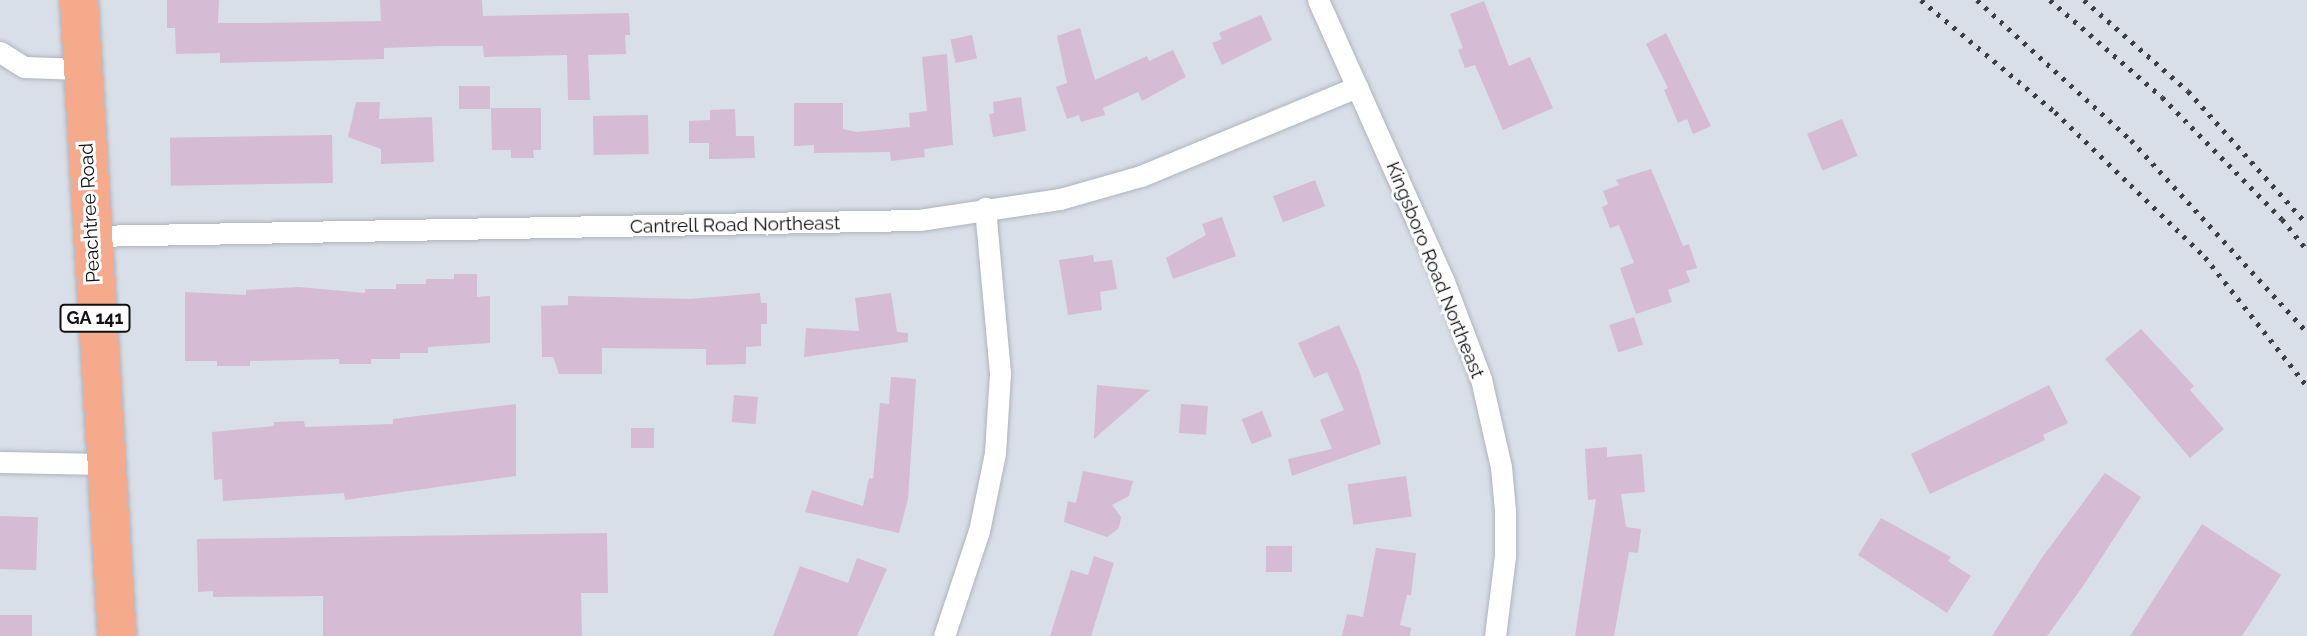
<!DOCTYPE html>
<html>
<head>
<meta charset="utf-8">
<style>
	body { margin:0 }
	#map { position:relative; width:2307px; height:636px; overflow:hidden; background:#d9dfe8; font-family:Raleway,sans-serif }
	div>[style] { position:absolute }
	.building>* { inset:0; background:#d5bbd4; transform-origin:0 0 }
	.roads { filter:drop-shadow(0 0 2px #aeb4bd) drop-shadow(0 0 2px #aeb4bd) }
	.street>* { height:21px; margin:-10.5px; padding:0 10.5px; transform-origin:10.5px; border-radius:10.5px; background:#fff }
	.highway>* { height:38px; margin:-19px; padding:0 19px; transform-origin:19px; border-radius:19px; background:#f5aa8b }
	.rail>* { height:5px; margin-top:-2.5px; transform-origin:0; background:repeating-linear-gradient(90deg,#3c3e43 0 3.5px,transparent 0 10.5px) }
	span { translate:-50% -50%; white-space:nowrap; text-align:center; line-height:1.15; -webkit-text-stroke:6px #fff; paint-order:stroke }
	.shield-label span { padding:2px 5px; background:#fff; border:2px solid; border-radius:5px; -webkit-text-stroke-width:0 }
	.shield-label { font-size:18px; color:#0f1114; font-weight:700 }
	.street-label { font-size:19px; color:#0f1114 }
</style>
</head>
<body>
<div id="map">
	<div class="building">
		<i style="clip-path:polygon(167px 0,219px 0,218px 23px,261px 23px,381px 21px,380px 0,482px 0,483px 16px,629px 13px,630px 35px,625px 35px,626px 54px,588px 55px,590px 100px,568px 100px,567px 55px,484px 57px,483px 46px,440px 46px,384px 48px,384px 59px,220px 63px,220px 53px,176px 54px,175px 28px,167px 28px)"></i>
		<i style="clip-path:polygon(1484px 1px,1509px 66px,1530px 57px,1553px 108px,1503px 130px,1475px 65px,1465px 68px,1458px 50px,1463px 48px,1450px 14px)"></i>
		<i style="clip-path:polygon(1261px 15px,1272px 40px,1222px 65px,1212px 43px,1222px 39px,1219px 33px)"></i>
		<i style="clip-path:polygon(1080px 28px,1095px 80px,1147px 56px,1149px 61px,1173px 50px,1186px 77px,1142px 101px,1138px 92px,1103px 108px,1105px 115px,1081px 122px,1079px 115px,1067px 119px,1056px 87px,1067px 83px,1057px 36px)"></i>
		<i style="clip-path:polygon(1666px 33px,1711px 126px,1693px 134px,1687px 119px,1678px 123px,1664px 90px,1668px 88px,1646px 44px)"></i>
		<i style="left:972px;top:35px;width:24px;height:22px;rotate:78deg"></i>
		<i style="clip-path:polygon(947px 54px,953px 145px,924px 149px,925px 157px,891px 161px,890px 152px,814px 153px,814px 145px,794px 146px,794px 103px,843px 103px,843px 129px,857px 132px,910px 127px,909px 113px,927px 111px,922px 57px)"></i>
		<i style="left:459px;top:86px;width:31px;height:23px"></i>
		<i style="clip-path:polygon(1021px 97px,1026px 131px,993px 137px,989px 114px,994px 113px,993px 102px)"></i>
		<i style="clip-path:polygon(356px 102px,380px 102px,379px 119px,432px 117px,434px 162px,381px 164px,381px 149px,348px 137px)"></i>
		<i style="clip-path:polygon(491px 108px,541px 108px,541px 150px,533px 150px,534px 158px,511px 158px,511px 150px,492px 150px)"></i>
		<i style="clip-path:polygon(735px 109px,736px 136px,754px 136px,755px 158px,709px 159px,709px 143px,689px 143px,689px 121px,710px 120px,710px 110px)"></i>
		<i style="left:648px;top:115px;width:39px;height:55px;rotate:89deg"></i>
		<i style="left:1842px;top:119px;width:40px;height:38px;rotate:67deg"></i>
		<i style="left:332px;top:135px;width:48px;height:162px;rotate:89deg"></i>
		<i style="clip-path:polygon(1651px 169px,1683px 246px,1689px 244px,1697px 268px,1686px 271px,1690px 282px,1668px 290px,1672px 302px,1636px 314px,1620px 268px,1634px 263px,1619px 225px,1610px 228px,1602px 207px,1608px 204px,1603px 191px,1619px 185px,1616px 180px)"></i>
		<i style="left:1315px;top:180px;width:28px;height:45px;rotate:69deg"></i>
		<i style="clip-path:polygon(1222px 217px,1236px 256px,1173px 279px,1166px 258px,1206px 235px,1202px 224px)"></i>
		<i style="clip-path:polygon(1093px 255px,1094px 262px,1112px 260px,1117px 289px,1100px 292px,1102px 310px,1068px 315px,1059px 260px)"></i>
		<i style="clip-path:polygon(454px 274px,477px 274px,477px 297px,490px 296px,490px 343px,428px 347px,428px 353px,400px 353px,400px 359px,371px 359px,371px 364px,339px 364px,339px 359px,250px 361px,250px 366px,217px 366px,217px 361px,185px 361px,185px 292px,246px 295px,246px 290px,299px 287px,365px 293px,365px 289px,396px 289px,396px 284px,426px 284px,426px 279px,454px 279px)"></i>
		<i style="clip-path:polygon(760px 293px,761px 303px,767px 303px,767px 324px,761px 324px,761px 346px,746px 347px,746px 364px,706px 365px,706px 349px,602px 348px,602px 374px,559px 374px,553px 357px,542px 357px,541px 306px,568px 305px,568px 296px,690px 299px)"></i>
		<i style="clip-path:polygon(891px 293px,897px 332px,908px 333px,908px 342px,804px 357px,806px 328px,859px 331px,855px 298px)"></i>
		<i style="left:1634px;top:317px;width:29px;height:26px;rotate:72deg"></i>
		<i style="clip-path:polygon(1339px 325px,1359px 370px,1381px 444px,1292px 476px,1288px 459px,1332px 449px,1320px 420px,1344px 410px,1327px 372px,1314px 378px,1298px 343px)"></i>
		<i style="clip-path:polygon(2141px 329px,2194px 386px,2190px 390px,2224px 429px,2190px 458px,2105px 359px)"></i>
		<i style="clip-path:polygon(891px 377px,916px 379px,908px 499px,899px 533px,805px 512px,812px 490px,863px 506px,869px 478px,873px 479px,880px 403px,889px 404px)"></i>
		<i style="clip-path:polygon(1097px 385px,1150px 390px,1094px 439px)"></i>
		<i style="clip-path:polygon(2049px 385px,2068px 423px,2043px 435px,2045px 440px,1930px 494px,1911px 454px)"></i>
		<i style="left:734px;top:395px;width:24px;height:27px;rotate:5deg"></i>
		<i style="clip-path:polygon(516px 404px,516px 476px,345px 500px,344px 493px,223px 501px,222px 479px,214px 480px,212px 432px,274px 426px,274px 422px,304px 421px,305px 427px,393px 424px,393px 419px)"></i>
		<i style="left:1181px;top:404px;width:27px;height:29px;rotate:4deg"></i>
		<i style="left:1262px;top:411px;width:27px;height:22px;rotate:68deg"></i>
		<i style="left:631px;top:428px;width:23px;height:20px"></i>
		<i style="clip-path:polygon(1607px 447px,1607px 457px,1642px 454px,1645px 492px,1621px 494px,1626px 527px,1641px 529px,1638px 553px,1629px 552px,1614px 636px,1575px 636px,1596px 499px,1588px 500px,1585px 449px)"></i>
		<i style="clip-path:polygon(1083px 471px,1133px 481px,1129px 496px,1112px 505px,1121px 517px,1119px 528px,1107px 537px,1064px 522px,1068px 501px,1076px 503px)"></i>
		<i style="clip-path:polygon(2105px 473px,2141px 497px,2083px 586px,2047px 636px,1992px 636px,2041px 559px)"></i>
		<i style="left:1406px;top:476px;width:41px;height:59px;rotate:82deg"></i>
		<i style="left:0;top:516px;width:38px;height:53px;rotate:2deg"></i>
		<i style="clip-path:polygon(1881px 518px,1951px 557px,1948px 561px,1971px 576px,1947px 613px,1858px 555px)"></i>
		<i style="clip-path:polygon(2202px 524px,2281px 575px,2242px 636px,2130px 636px)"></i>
		<i style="clip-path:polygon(607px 533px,608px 593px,581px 593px,582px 636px,323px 636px,323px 596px,213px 597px,213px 591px,198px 592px,197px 539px)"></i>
		<i style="left:1266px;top:546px;width:26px;height:26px"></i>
		<i style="clip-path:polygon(1376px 548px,1416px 553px,1411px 595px,1407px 595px,1400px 625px,1411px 628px,1410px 636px,1342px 636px,1347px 614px,1363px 617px)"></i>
		<i style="clip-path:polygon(1094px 556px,1114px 563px,1091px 636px,1050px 636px,1071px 570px,1088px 575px)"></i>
		<i style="clip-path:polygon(857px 558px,887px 569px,857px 636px,773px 636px,800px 566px,848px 583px)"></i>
		<i style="left:0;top:615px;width:32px;height:21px"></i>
	</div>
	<div class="roads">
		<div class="street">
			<i style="left:1318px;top:0;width:306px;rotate:65.9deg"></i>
			<i style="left:1443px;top:279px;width:107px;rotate:69.2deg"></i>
			<i style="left:1481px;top:379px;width:90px;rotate:77.2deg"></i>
			<i style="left:1501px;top:467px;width:43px;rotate:84.7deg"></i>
			<i style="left:1505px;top:510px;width:46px;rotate:90deg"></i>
			<i style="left:1505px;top:556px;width:81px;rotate:97.1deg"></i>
			<i style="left:0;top:52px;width:28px;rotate:32deg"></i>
			<i style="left:24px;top:67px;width:58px;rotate:2deg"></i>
			<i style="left:91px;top:236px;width:828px;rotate:-1.11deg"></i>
			<i style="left:919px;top:220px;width:143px;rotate:-8.5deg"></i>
			<i style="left:1060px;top:199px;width:84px;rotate:-15.9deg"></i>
			<i style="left:1141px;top:176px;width:234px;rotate:-22.4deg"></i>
			<i style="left:0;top:462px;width:107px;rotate:1.1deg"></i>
			<i style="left:944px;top:636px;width:111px;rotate:-71.6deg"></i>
			<i style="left:979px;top:531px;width:80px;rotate:-78.4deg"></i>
			<i style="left:995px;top:453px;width:80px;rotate:-86.4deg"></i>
			<i style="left:1000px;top:373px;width:166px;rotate:-95.2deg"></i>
		</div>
		<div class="highway">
			<i style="left:79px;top:0;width:637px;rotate:86.58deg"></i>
		</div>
	</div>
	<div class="rail">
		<i style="left:1921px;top:0;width:175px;rotate:39.9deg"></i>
		<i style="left:2055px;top:112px;width:209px;rotate:44deg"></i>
		<i style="left:2205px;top:257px;width:164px;rotate:51.7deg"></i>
		<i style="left:1977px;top:0;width:208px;rotate:42.3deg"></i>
		<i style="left:2131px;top:140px;width:260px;rotate:47.5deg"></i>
		<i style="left:2050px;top:0;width:148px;rotate:40.9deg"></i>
		<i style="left:2162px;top:97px;width:171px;rotate:45.5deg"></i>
		<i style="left:2282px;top:219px;width:40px;rotate:51deg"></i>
		<i style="left:2084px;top:0;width:138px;rotate:41.2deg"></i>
		<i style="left:2188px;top:91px;width:178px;rotate:48.2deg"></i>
	</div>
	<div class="shield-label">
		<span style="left:95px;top:318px">GA 141</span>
	</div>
	<div class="street-label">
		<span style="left:90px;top:213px;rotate:-93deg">Peachtree Road</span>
		<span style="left:735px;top:225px;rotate:-1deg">Cantrell Road Northeast</span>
		<span style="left:1435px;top:270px;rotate:68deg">Kingsboro Road Northeast</span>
	</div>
</div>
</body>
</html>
